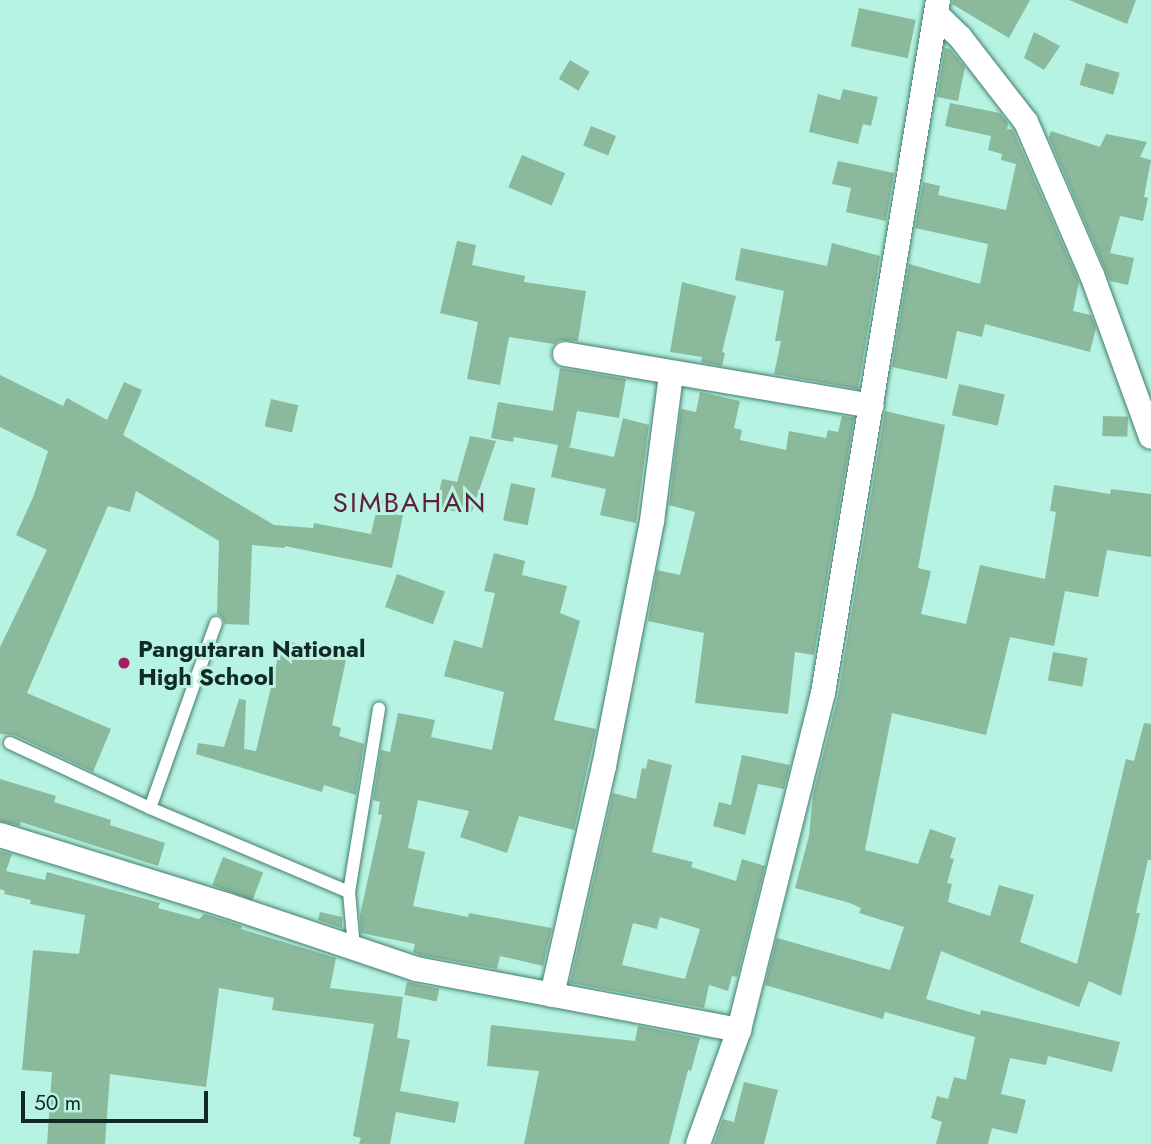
<!DOCTYPE html>
<html>
<head>
<meta charset="utf-8">
<style>
	body { margin:0 }
	#map { position:relative; width:1151px; height:1144px; overflow:hidden; background:#b6f3e2; font-family:Jost,sans-serif }
	div>[style] { position:absolute }
	.building>* { inset:0; background:#8bb99b; transform-origin:0 0 }
	.roads { filter:drop-shadow(0 0 2px #427c6e) drop-shadow(0 0 2px #427c6e) }
	.lane>* { height:12px; margin:-6px; padding:0 6px; transform-origin:6px; border-radius:6px; background:#fff }
	.street>* { height:24px; margin:-12px; padding:0 12px; transform-origin:12px; border-radius:12px; background:#fff }
	.dots>* { width:19px; height:19px; translate:-50% -50%; box-sizing:border-box; border:4px solid #b6f3e2; border-radius:50% }
	span { translate:-50% -50%; white-space:nowrap; text-align:center; line-height:1.15; -webkit-text-stroke:6px #b6f3e2; paint-order:stroke }
	.poi-label { font-size:24px; color:#112a24; font-weight:700 }
	.left { translate:0 -50%; text-align:left }
	.quarter-label { font-size:28px; color:#601f3c; letter-spacing:2px }
	.scale { position:absolute; left:21px; top:1091px; width:187px; height:32px; box-sizing:border-box; border:4px solid #112a24; border-top:0; padding-left:9px; font-size:21px; line-height:24px; white-space:nowrap; color:#112a24; -webkit-text-stroke:5px #b6f3e2; paint-order:stroke }
</style>
</head>
<body>
<div id="map">
	<div class="building">
		<i style="clip-path:polygon(953px 0,1030px 0,1009px 38px,952px 4px)"></i>
		<i style="clip-path:polygon(1069px 0,1136px 0,1127px 24px)"></i>
		<i style="left:859px;top:8px;width:58px;height:39px;rotate:12deg"></i>
		<i style="clip-path:polygon(1034px 32px,1060px 46px,1044px 70px,1024px 58px)"></i>
		<i style="clip-path:polygon(945px 48px,950px 49px,965px 67px,958px 101px,937px 97px)"></i>
		<i style="left:570px;top:60px;width:23px;height:22px;rotate:31deg"></i>
		<i style="left:1086px;top:63px;width:35px;height:23px;rotate:16deg"></i>
		<i style="clip-path:polygon(843px 89px,878px 97px,871px 126px,863px 124px,858px 144px,809px 132px,818px 94px,840px 100px)"></i>
		<i style="clip-path:polygon(950px 103px,1000px 113px,1008px 123px,1007px 129px,1013px 130px,1079px 282px,1073px 311px,1091px 315px,1096px 328px,1090px 352px,985px 324px,982px 337px,957px 331px,947px 379px,892px 367px,909px 264px,980px 284px,988px 244px,915px 228px,923px 182px,940px 186px,938px 195px,1006px 210px,1016px 164px,1001px 160px,1002px 154px,988px 150px,991px 136px,945px 126px)"></i>
		<i style="left:591px;top:126px;width:27px;height:21px;rotate:22deg"></i>
		<i style="clip-path:polygon(1051px 131px,1100px 147px,1106px 134px,1147px 142px,1140px 157px,1151px 160px,1144px 197px,1148px 198px,1143px 221px,1120px 216px,1110px 253px,1134px 258px,1128px 285px,1110px 281px,1049px 138px)"></i>
		<i style="left:522px;top:155px;width:47px;height:35px;rotate:23deg"></i>
		<i style="clip-path:polygon(838px 161px,894px 173px,886px 221px,846px 212px,851px 188px,832px 184px)"></i>
		<i style="clip-path:polygon(457px 241px,476px 245px,472px 265px,525px 276px,524px 282px,586px 291px,578px 341px,560px 340px,554px 344px,509px 337px,500px 385px,467px 379px,478px 322px,440px 313px)"></i>
		<i style="clip-path:polygon(832px 243px,880px 256px,858px 389px,774px 374px,781px 341px,775px 341px,784px 291px,735px 280px,741px 248px,827px 266px)"></i>
		<i style="clip-path:polygon(682px 282px,736px 296px,722px 352px,725px 353px,722px 366px,701px 362px,702px 357px,670px 352px)"></i>
		<i style="clip-path:polygon(560px 368px,626px 379px,619px 418px,577px 411px,570px 447px,563px 446px,614px 457px,623px 418px,649px 425px,636px 523px,600px 515px,606px 489px,551px 477px,558px 445px,514px 437px,513px 442px,491px 438px,498px 402px,553px 411px)"></i>
		<i style="clip-path:polygon(0 375px,63px 406px,67px 398px,107px 420px,124px 382px,142px 390px,123px 435px,274px 525px,313px 528px,314px 523px,371px 534px,379px 499px,405px 505px,392px 568px,285px 546px,285px 548px,252px 545px,249px 625px,225px 624px,222px 617px,217px 614px,219px 541px,136px 491px,130px 512px,108px 506px,27px 693px,111px 729px,93px 772px,14px 735px,0 734px,0 647px,47px 550px,16px 535px,34px 495px,48px 451px,0 427px)"></i>
		<i style="left:959px;top:384px;width:47px;height:32px;rotate:13deg"></i>
		<i style="clip-path:polygon(700px 392px,740px 401px,734px 428px,742px 430px,740px 440px,786px 450px,789px 431px,826px 438px,828px 430px,838px 432px,842px 416px,854px 418px,814px 655px,795px 652px,788px 714px,695px 703px,704px 633px,648px 621px,657px 570px,680px 575px,695px 512px,669px 505px,681px 409px,696px 412px)"></i>
		<i style="left:271px;top:399px;width:28px;height:28px;rotate:13deg"></i>
		<i style="clip-path:polygon(885px 411px,945px 425px,918px 568px,931px 571px,921px 614px,966px 624px,980px 565px,1045px 579px,1056px 512px,1050px 511px,1054px 485px,1110px 494px,1111px 489px,1151px 494px,1151px 557px,1107px 550px,1098px 597px,1065px 591px,1054px 646px,1010px 637px,986px 735px,892px 713px,865px 850px,918px 864px,930px 829px,956px 838px,950px 858px,954px 859px,947px 883px,952px 884px,948px 902px,990px 916px,999px 885px,1034px 895px,1020px 942px,1077px 964px,1126px 759px,1134px 761px,1144px 723px,1151px 724px,1151px 860px,1148px 860px,1136px 913px,1140px 913px,1121px 996px,1089px 981px,1079px 1007px,941px 951px,926px 999px,980px 1015px,981px 1010px,1120px 1042px,1112px 1072px,1048px 1056px,1046px 1065px,1010px 1058px,1001px 1094px,1026px 1100px,1017px 1134px,992px 1128px,988px 1144px,936px 1144px,942px 1122px,931px 1118px,937px 1096px,948px 1099px,954px 1077px,966px 1080px,975px 1037px,885px 1012px,883px 1019px,765px 985px,777px 938px,890px 970px,904px 927px,859px 913px,861px 908px,850px 903px,795px 888px,809px 836px,813px 795px,838px 696px)"></i>
		<i style="left:1103px;top:416px;width:25px;height:20px;rotate:2deg"></i>
		<i style="clip-path:polygon(470px 436px,496px 441px,471px 514px,436px 508px,442px 479px,457px 482px)"></i>
		<i style="left:511px;top:483px;width:25px;height:38px;rotate:12deg"></i>
		<i style="clip-path:polygon(494px 553px,525px 561px,522px 575px,567px 586px,560px 613px,580px 621px,554px 720px,596px 729px,574px 830px,519px 816px,507px 853px,460px 837px,469px 811px,418px 800px,408px 848px,425px 852px,413px 906px,468px 917px,469px 913px,552px 928px,543px 966px,500px 956px,497px 969px,420px 955px,413px 952px,415px 944px,361px 933px,360px 915px,382px 815px,378px 814px,380px 802px,373px 800px,381px 750px,390px 752px,398px 713px,435px 720px,431px 737px,492px 750px,504px 692px,444px 676px,454px 640px,482px 648px,495px 593px,484px 591px)"></i>
		<i style="left:397px;top:574px;width:51px;height:35px;rotate:20deg"></i>
		<i style="clip-path:polygon(282px 640px,347px 655px,332px 725px,341px 728px,339px 736px,364px 744px,356px 795px,324px 785px,322px 792px,196px 754px,198px 743px,224px 747px,239px 699px,246px 700px,244px 749px,256px 751px)"></i>
		<i style="left:1053px;top:652px;width:35px;height:29px;rotate:10deg"></i>
		<i style="clip-path:polygon(742px 755px,790px 765px,784px 789px,758px 784px,745px 835px,713px 826px,719px 802px,731px 805px)"></i>
		<i style="clip-path:polygon(evenodd,648px 759px,672px 765px,652px 852px,693px 862px,691px 867px,736px 881px,742px 859px,765px 866px,737px 977px,732px 976px,728px 991px,709px 985px,704px 1008px,570px 983px,613px 793px,636px 799px,642px 768px,646px 769px,648px 759px,660px 917px,700px 929px,685px 979px,622px 965px,633px 923px,657px 929px,660px 917px)"></i>
		<i style="clip-path:polygon(0 779px,56px 796px,54px 802px,111px 820px,110px 825px,165px 843px,158px 866px,21px 822px,20px 826px,0 821px)"></i>
		<i style="clip-path:polygon(0 851px,12px 854px,6px 871px,45px 880px,47px 872px,160px 903px,158px 908px,199px 919px,204px 914px,224px 920px,242px 926px,241px 929px,336px 958px,330px 988px,403px 997px,397px 1038px,410px 1040px,400px 1091px,459px 1102px,455px 1123px,396px 1112px,390px 1144px,359px 1144px,361px 1138px,353px 1136px,374px 1024px,272px 1010px,274px 998px,219px 988px,206px 1087px,110px 1074px,105px 1144px,47px 1144px,52px 1072px,22px 1070px,33px 950px,79px 954px,85px 915px,30px 904px,31px 900px,4px 894px,5px 891px,0 889px)"></i>
		<i style="left:223px;top:857px;width:43px;height:30px;rotate:21deg"></i>
		<i style="clip-path:polygon(320px 912px,342px 917px,342px 928px,318px 920px)"></i>
		<i style="left:407px;top:982px;width:33px;height:13px;rotate:12deg"></i>
		<i style="clip-path:polygon(491px 1025px,635px 1041px,638px 1026px,700px 1038px,691px 1071px,688px 1070px,669px 1144px,524px 1144px,539px 1071px,487px 1066px)"></i>
		<i style="clip-path:polygon(744px 1082px,778px 1090px,764px 1144px,714px 1144px,723px 1119px,734px 1122px)"></i>
	</div>
	<div class="roads">
		<div class="lane">
			<i style="left:216px;top:623px;width:196px;rotate:109.6deg"></i>
			<i style="left:150px;top:808px;width:216px;rotate:22.9deg"></i>
			<i style="left:10px;top:743px;width:154px;rotate:24.9deg"></i>
			<i style="left:354px;top:948px;width:56px;rotate:-95.1deg"></i>
			<i style="left:349px;top:892px;width:186px;rotate:-80.7deg"></i>
		</div>
		<div class="street">
			<i style="left:936px;top:14px;width:33px;rotate:44deg"></i>
			<i style="left:960px;top:37px;width:108px;rotate:52.2deg"></i>
			<i style="left:1026px;top:122px;width:167px;rotate:66.7deg"></i>
			<i style="left:1092px;top:275px;width:172px;rotate:70deg"></i>
			<i style="left:565px;top:354px;width:311px;rotate:9.6deg"></i>
			<i style="left:0;top:835px;width:240px;rotate:17.2deg"></i>
			<i style="left:229px;top:906px;width:197px;rotate:18.6deg"></i>
			<i style="left:416px;top:969px;width:329px;rotate:10.7deg"></i>
			<i style="left:552px;top:995px;width:235px;rotate:-77.2deg"></i>
			<i style="left:604px;top:766px;width:250px;rotate:-78.9deg"></i>
			<i style="left:652px;top:521px;width:148px;rotate:-82.6deg"></i>
			<i style="left:698px;top:1144px;width:121px;rotate:-70.2deg"></i>
			<i style="left:739px;top:1030px;width:347px;rotate:-76deg"></i>
			<i style="left:823px;top:693px;width:702px;rotate:-80.58deg"></i>
		</div>
	</div>
	<div class="dots">
		<i style="left:124px;top:663px;background:#a61c63"></i>
	</div>
	<div class="poi-label">
		<span class="left" style="left:138px;top:663px">Pangutaran National<br>High School</span>
	</div>
	<div class="quarter-label">
		<span style="left:410px;top:503px">SIMBAHAN</span>
	</div>
	<div class="scale">50 m</div>
</div>
</body>
</html>
